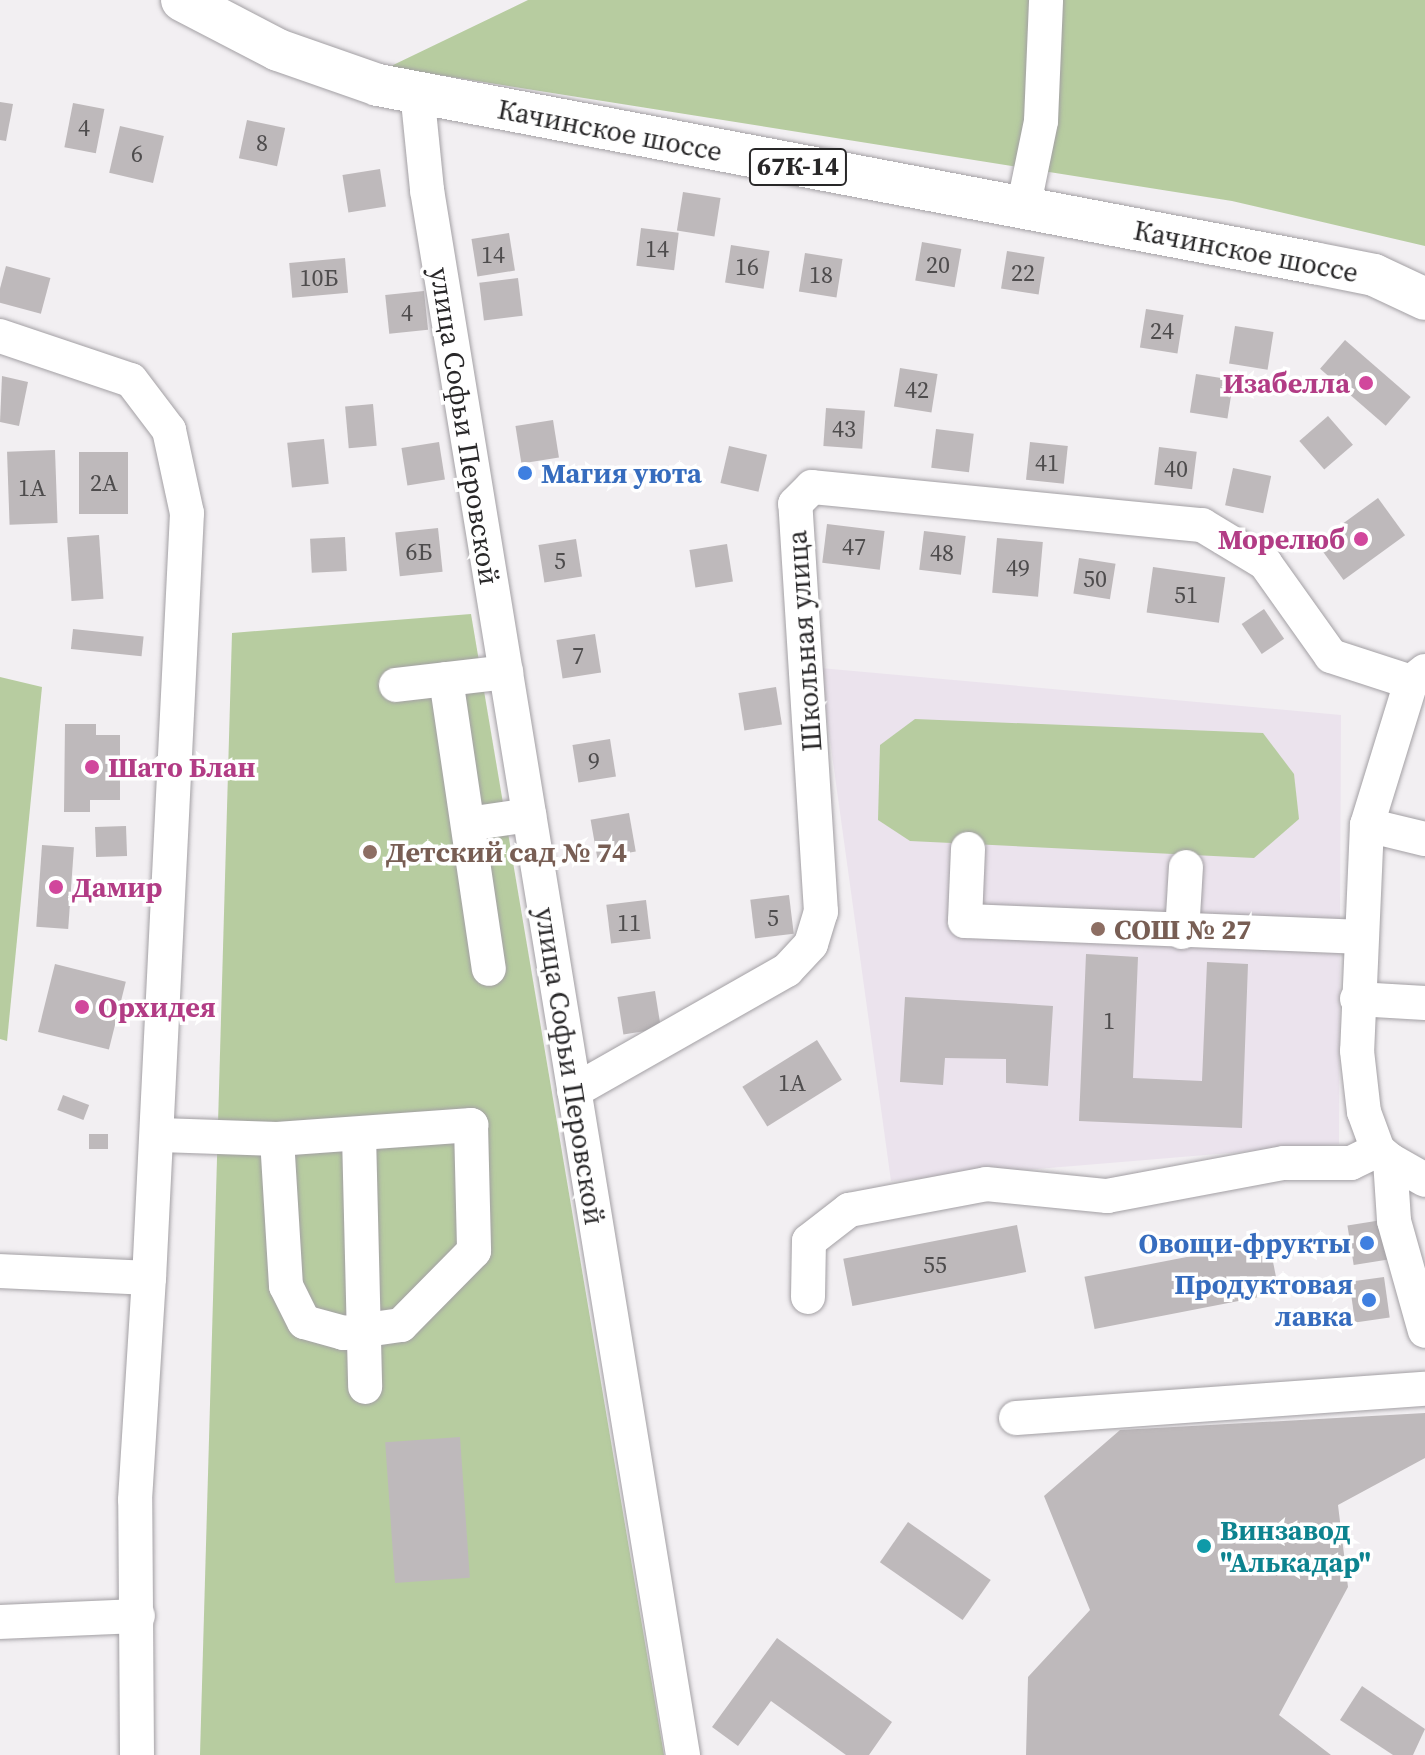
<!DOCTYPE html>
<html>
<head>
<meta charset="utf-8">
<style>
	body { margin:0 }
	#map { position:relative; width:1425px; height:1755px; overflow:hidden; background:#f2eff2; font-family:"Source Serif 4",serif }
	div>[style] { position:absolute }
	.built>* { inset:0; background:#ebe3ed }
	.green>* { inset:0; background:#b7cca0 }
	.building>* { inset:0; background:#beb9bb; transform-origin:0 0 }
	.roads { filter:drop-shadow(0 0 2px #a3a0a4) drop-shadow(0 0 2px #a3a0a4) }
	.minor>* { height:34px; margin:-17px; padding:0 17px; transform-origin:17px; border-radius:17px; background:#fff }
	.major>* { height:42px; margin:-21px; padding:0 21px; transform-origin:21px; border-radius:21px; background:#fff }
	.dots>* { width:22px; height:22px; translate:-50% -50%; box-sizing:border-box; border:4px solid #fff; border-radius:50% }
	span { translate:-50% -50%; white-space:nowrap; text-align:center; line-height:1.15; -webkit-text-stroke:7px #fff; paint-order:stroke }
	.number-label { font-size:24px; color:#4e4c4d }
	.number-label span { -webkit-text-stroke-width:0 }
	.shield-label span { padding:2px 6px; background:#fff; border:2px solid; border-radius:6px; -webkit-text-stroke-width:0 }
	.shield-label { font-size:26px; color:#282728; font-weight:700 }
	.street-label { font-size:28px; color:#282728 }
	.hotel-label { font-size:28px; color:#b23c85; font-weight:700 }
	.right { translate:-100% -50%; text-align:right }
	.left { translate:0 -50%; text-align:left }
	.shop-label { font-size:28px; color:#366cbe; font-weight:700 }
	.education-label { font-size:28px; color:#785e54; font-weight:700 }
	.culture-label { font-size:28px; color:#0d838f; font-weight:700 }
</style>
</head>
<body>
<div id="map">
	<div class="built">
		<i style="clip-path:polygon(820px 668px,1341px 715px,1339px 1144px,891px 1181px)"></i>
	</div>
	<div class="green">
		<i style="clip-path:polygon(528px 0,1425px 0,1425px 246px,1232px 201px,389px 67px)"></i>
		<i style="clip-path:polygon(471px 614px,664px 1755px,200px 1755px,232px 633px)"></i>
		<i style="clip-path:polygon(0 677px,42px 687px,7px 1041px,0 1039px)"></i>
		<i style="clip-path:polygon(915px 719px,1263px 733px,1294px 774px,1299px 819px,1254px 858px,910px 841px,878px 820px,880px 745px)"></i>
	</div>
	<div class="building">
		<i style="clip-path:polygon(0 102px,13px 104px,6px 141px,0 140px)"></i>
		<i style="left:73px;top:103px;width:32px;height:45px;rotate:11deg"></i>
		<i style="left:247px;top:120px;width:39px;height:39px;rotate:12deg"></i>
		<i style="left:120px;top:126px;width:45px;height:48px;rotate:13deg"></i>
		<i style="left:380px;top:169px;width:38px;height:38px;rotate:81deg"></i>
		<i style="left:683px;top:192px;width:38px;height:39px;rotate:9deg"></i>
		<i style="left:641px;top:228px;width:38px;height:38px;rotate:7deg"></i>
		<i style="left:509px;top:233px;width:38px;height:38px;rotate:81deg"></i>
		<i style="left:922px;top:242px;width:40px;height:39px;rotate:10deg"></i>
		<i style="left:731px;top:245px;width:39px;height:38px;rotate:9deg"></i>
		<i style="left:1007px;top:251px;width:38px;height:38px;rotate:9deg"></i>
		<i style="left:805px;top:253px;width:38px;height:39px;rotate:9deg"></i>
		<i style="left:345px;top:258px;width:35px;height:56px;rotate:85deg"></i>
		<i style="left:6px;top:266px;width:46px;height:37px;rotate:15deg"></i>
		<i style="left:518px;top:278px;width:38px;height:39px;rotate:83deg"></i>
		<i style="left:424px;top:291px;width:39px;height:39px;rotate:84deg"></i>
		<i style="left:1146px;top:309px;width:38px;height:39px;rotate:9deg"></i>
		<i style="left:1235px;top:326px;width:39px;height:38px;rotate:9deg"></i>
		<i style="left:1345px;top:340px;width:87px;height:38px;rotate:41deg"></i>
		<i style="left:900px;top:368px;width:38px;height:39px;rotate:9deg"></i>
		<i style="left:1196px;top:374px;width:38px;height:39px;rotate:9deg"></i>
		<i style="clip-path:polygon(2px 376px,28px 382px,19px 426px,0 422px)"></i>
		<i style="left:373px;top:404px;width:42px;height:28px;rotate:85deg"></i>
		<i style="left:826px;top:408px;width:39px;height:38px;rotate:4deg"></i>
		<i style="left:1328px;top:416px;width:38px;height:38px;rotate:49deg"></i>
		<i style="left:553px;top:420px;width:38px;height:38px;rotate:81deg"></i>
		<i style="left:936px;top:429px;width:38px;height:39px;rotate:7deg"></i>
		<i style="left:324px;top:439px;width:45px;height:37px;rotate:84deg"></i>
		<i style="left:439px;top:442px;width:38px;height:38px;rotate:81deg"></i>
		<i style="left:1030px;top:442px;width:38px;height:38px;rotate:6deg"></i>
		<i style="left:729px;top:446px;width:39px;height:38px;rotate:13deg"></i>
		<i style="left:1159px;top:447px;width:38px;height:38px;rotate:7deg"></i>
		<i style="left:55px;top:450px;width:73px;height:48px;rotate:88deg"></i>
		<i style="left:79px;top:452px;width:49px;height:62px"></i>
		<i style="left:1233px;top:468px;width:39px;height:38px;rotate:12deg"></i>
		<i style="left:1378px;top:498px;width:46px;height:76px;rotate:54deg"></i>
		<i style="left:827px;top:524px;width:58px;height:39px;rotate:7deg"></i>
		<i style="left:438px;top:528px;width:44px;height:43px;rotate:84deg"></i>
		<i style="left:924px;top:531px;width:42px;height:39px;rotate:7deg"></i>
		<i style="left:99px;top:535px;width:64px;height:32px;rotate:86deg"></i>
		<i style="left:345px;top:537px;width:34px;height:35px;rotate:87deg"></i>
		<i style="left:997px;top:538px;width:46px;height:55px;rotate:5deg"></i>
		<i style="left:576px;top:539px;width:38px;height:38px;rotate:81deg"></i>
		<i style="left:727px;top:544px;width:38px;height:38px;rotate:81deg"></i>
		<i style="left:1079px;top:558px;width:37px;height:36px;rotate:9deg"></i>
		<i style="left:1153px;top:567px;width:73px;height:46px;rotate:8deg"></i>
		<i style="left:1264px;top:609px;width:36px;height:27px;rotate:56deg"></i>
		<i style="left:73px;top:629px;width:71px;height:20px;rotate:6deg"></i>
		<i style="left:595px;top:634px;width:39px;height:39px;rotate:81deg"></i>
		<i style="left:776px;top:687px;width:38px;height:38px;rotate:81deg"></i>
		<i style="clip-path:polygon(65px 724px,96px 724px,96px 735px,120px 735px,120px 800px,90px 800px,90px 812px,64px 812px)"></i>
		<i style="left:610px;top:739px;width:38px;height:38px;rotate:81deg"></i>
		<i style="left:629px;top:813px;width:39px;height:39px;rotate:80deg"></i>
		<i style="left:126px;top:826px;width:30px;height:31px;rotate:88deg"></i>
		<i style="left:42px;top:845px;width:32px;height:82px;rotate:4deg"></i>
		<i style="left:789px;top:895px;width:39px;height:39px;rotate:83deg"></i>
		<i style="left:646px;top:900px;width:39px;height:40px;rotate:83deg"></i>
		<i style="clip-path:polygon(1086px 954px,1138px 957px,1133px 1078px,1202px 1081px,1207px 962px,1248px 964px,1242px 1128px,1079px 1121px)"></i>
		<i style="left:55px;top:964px;width:73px;height:70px;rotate:14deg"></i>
		<i style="left:655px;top:991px;width:38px;height:38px;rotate:81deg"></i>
		<i style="clip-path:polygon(905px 997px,1053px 1006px,1048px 1086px,1006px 1083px,1006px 1059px,945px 1058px,943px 1085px,900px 1082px)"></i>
		<i style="left:817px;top:1040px;width:47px;height:88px;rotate:58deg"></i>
		<i style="left:63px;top:1095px;width:28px;height:16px;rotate:21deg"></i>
		<i style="left:89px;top:1134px;width:19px;height:15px"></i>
		<i style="left:1382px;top:1220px;width:40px;height:35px;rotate:81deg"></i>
		<i style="left:1017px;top:1225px;width:48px;height:177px;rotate:79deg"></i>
		<i style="left:1269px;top:1241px;width:53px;height:188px;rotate:79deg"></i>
		<i style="left:1384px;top:1277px;width:41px;height:35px;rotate:82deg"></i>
		<i style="clip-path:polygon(1425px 1413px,1425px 1458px,1338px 1505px,1348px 1587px,1279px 1715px,1331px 1755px,1026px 1755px,1028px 1677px,1090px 1610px,1044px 1496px,1120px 1430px)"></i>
		<i style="left:460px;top:1437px;width:141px;height:75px;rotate:86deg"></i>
		<i style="left:908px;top:1522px;width:101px;height:49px;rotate:35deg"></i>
		<i style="clip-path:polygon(777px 1638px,892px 1722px,869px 1755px,846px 1755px,771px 1701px,738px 1746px,712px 1727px)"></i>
		<i style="clip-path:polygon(1362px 1686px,1425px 1729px,1413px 1755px,1393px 1755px,1340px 1720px)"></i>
	</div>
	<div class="roads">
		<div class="minor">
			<i style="left:417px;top:91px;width:100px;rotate:84.2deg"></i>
			<i style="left:427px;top:190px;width:1586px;rotate:80.71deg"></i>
			<i style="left:1023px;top:209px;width:90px;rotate:-78.4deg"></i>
			<i style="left:1041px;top:121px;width:121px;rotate:-87.6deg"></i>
			<i style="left:0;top:336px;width:138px;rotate:18.6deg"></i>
			<i style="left:131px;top:380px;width:63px;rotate:52.8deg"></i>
			<i style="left:169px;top:430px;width:85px;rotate:77.8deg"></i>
			<i style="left:187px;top:513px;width:766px;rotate:92.84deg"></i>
			<i style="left:149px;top:1278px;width:149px;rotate:-177.3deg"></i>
			<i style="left:1425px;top:671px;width:18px;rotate:142deg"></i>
			<i style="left:1411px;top:682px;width:150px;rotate:107.1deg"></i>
			<i style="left:1367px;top:825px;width:226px;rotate:92.5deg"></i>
			<i style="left:1357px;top:1051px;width:61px;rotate:83.5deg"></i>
			<i style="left:1364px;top:1112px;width:40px;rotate:69.8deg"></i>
			<i style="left:1378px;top:1150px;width:16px;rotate:40deg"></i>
			<i style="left:1390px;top:1160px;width:61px;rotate:86.2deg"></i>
			<i style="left:1394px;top:1221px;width:114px;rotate:74.3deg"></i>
			<i style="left:446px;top:679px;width:293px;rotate:81.6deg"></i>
			<i style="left:396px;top:685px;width:111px;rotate:-6.7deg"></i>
			<i style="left:468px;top:824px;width:62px;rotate:-8.4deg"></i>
			<i style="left:1367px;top:825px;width:60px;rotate:13.6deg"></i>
			<i style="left:968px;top:849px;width:72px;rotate:92.4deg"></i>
			<i style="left:965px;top:921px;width:394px;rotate:2.3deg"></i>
			<i style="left:1182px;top:932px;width:65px;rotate:-86.5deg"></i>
			<i style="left:1357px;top:999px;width:68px;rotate:3.4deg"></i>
			<i style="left:574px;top:1091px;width:245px;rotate:-29.6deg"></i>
			<i style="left:787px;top:970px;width:35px;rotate:-47deg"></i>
			<i style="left:811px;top:944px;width:34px;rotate:-73deg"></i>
			<i style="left:821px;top:912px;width:409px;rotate:-93.6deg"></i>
			<i style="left:795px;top:504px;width:24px;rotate:-45deg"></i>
			<i style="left:812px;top:487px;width:392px;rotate:5.6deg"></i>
			<i style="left:1202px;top:525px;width:74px;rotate:31.1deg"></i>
			<i style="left:1265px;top:563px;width:114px;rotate:54.6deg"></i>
			<i style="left:1331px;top:656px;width:84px;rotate:18deg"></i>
			<i style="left:160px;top:1135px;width:117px;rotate:2deg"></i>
			<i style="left:277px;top:1139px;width:195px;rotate:-4.1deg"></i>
			<i style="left:471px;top:1125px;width:126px;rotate:88.6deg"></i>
			<i style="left:474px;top:1251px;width:104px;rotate:134.6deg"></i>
			<i style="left:401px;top:1325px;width:58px;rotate:172deg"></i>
			<i style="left:344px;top:1333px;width:41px;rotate:-164.6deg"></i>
			<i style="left:304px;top:1322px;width:40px;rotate:-116.6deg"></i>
			<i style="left:286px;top:1286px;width:147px;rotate:-93.5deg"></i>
			<i style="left:359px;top:1135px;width:252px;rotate:88.6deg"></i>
			<i style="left:1390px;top:1160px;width:40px;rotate:29.7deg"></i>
			<i style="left:808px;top:1297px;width:56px;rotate:-89deg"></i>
			<i style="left:809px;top:1241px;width:51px;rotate:-37.8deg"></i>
			<i style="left:849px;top:1210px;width:139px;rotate:-10.7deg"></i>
			<i style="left:986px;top:1184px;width:122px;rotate:5.7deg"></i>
			<i style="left:1107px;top:1196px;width:180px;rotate:-10.6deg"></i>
			<i style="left:1284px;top:1163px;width:67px"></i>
			<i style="left:1351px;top:1163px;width:30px;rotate:-26deg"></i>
			<i style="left:1016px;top:1418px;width:410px;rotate:-4.1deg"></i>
			<i style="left:0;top:1622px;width:138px;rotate:-2.5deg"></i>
			<i style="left:137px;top:1755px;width:255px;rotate:-90.4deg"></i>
			<i style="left:135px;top:1500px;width:222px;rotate:-86.4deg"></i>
		</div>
		<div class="major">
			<i style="left:182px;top:0;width:108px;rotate:27.5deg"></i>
			<i style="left:278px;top:50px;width:106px;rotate:19.3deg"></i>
			<i style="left:378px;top:85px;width:953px;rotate:10.77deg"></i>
			<i style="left:1314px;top:263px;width:61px;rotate:11.3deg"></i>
			<i style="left:1374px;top:275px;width:56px;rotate:25.2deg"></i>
		</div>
	</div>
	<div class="dots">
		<i style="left:1366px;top:383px;background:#d1479c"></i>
		<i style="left:525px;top:473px;background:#3f7fe0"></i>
		<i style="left:1361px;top:539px;background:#d1479c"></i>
		<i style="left:92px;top:767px;background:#d1479c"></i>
		<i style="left:370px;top:852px;background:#8d6e63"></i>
		<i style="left:56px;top:887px;background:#d1479c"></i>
		<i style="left:1098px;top:929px;background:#8d6e63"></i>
		<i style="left:82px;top:1007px;background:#d1479c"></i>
		<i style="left:1367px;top:1243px;background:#3f7fe0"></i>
		<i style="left:1369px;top:1300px;background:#3f7fe0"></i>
		<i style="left:1204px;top:1546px;background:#0f9aa8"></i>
	</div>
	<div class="number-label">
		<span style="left:84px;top:128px">4</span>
		<span style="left:262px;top:143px">8</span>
		<span style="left:137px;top:154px">6</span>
		<span style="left:657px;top:249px">14</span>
		<span style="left:493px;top:255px">14</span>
		<span style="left:938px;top:265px">20</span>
		<span style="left:747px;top:267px">16</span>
		<span style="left:1023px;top:273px">22</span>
		<span style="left:821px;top:275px">18</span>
		<span style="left:319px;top:278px">10Б</span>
		<span style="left:407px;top:313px">4</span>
		<span style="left:1162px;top:331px">24</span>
		<span style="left:917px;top:390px">42</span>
		<span style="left:844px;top:429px">43</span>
		<span style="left:1047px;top:463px">41</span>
		<span style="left:1176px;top:469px">40</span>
		<span style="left:104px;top:483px">2А</span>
		<span style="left:32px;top:488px">1А</span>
		<span style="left:854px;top:547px">47</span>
		<span style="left:419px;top:552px">6Б</span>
		<span style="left:942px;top:553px">48</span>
		<span style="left:560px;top:561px">5</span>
		<span style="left:1018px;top:568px">49</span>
		<span style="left:1095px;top:579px">50</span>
		<span style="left:1186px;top:595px">51</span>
		<span style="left:578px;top:656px">7</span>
		<span style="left:594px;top:761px">9</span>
		<span style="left:773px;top:918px">5</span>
		<span style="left:629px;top:923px">11</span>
		<span style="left:1109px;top:1021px">1</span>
		<span style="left:792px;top:1083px">1А</span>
		<span style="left:935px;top:1265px">55</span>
	</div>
	<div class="shield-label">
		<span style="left:798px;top:167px">67К-14</span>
	</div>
	<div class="street-label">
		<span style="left:610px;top:130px;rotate:11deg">Качинское шоссе</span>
		<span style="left:1246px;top:251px;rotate:11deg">Качинское шоссе</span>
		<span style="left:465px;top:426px;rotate:81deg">улица Софьи Перовской</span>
		<span style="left:804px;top:641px;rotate:-94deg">Школьная улица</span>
		<span style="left:570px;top:1066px;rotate:81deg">улица Софьи Перовской</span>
	</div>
	<div class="hotel-label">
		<span class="right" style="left:1350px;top:383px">Изабелла</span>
		<span class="right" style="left:1345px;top:539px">Морелюб</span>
		<span class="left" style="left:108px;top:767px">Шато Блан</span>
		<span class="left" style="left:72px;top:887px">Дамир</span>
		<span class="left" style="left:98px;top:1007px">Орхидея</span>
	</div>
	<div class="shop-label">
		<span class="left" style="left:541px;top:473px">Магия уюта</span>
		<span class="right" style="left:1351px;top:1243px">Овощи-фрукты</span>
		<span class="right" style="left:1353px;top:1300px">Продуктовая<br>лавка</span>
	</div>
	<div class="education-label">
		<span class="left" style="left:386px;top:852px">Детский сад № 74</span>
		<span class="left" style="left:1114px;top:929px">СОШ № 27</span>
	</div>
	<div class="culture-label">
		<span class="left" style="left:1220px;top:1546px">Винзавод<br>"Алькадар"</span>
	</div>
</div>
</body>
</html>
